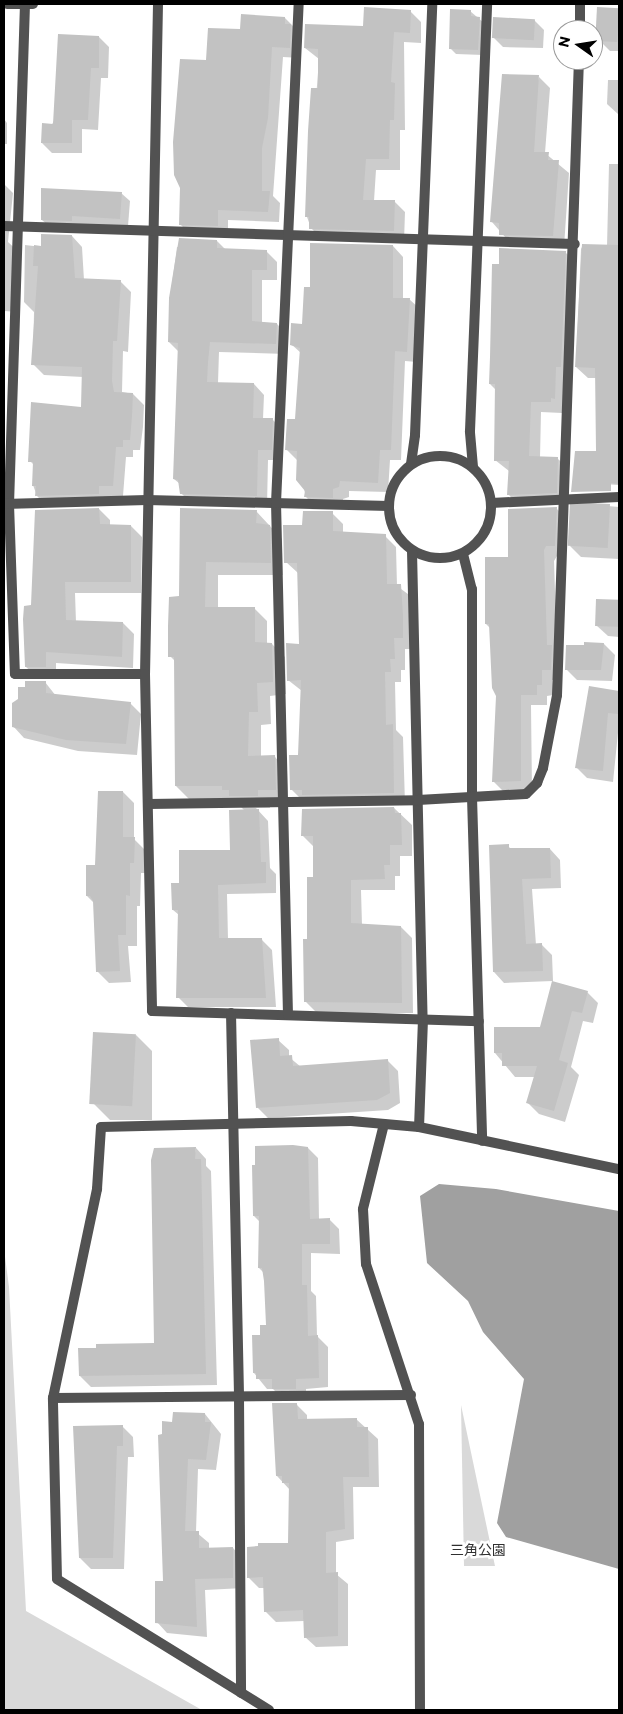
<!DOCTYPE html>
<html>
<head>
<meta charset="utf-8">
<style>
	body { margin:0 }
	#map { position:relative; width:623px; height:1714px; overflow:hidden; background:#fff; font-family:Commissioner,"Noto Sans JP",sans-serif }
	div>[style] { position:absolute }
	.green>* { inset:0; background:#d9d9d9 }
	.water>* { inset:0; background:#a0a0a0 }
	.shadow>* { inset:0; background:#0003 }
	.building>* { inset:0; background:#c2c2c2; transform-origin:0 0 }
	.street>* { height:10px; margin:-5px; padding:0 5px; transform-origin:5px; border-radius:5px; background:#525252 }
	.street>.ring { margin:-5px; padding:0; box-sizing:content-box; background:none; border:10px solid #525252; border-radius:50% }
	span { translate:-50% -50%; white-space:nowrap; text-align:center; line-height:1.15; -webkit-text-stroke:5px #fff; paint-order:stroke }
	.park-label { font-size:14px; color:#303030 }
	.frame { position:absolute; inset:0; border:5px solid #000; pointer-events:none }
	.north { position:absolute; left:553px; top:20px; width:50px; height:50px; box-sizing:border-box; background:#fff; border:1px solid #999; border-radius:50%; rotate:283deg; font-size:14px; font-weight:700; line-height:20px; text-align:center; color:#000 }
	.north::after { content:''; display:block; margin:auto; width:18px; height:22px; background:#000; clip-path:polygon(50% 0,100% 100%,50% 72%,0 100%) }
</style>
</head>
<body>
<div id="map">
	<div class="green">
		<i style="clip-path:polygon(4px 1249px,9px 1287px,26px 1611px,202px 1710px,4px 1710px)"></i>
		<i style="clip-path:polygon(461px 1405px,495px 1566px,464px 1566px)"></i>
	</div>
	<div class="water">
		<i style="clip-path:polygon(439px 1184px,496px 1189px,619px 1211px,619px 1569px,506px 1537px,497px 1523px,524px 1379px,483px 1332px,468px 1301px,427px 1263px,420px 1196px)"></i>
	</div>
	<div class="shadow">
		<i style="clip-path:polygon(598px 9px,619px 9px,619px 51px,610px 51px,599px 40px)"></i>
		<i style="clip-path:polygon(410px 11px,421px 22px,421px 43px,404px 42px,405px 130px,400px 130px,400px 170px,376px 170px,374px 201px,394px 201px,405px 212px,404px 242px,322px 239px,311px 228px,307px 217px,319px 59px,305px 48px)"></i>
		<i style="clip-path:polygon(470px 11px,484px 23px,483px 55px,456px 54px,450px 48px)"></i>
		<i style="clip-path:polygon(285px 18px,296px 29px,301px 58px,283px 57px,273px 196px,280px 203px,279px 222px,228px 220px,228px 236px,191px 235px,180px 224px,207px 62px,241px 31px)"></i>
		<i style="clip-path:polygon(534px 20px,544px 30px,543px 48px,503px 47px,494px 38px)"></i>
		<i style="clip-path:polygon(99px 37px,109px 47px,108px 78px,101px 78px,98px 130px,82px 129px,82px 153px,52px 153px,42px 143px)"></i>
		<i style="clip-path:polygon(539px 77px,550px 88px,545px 153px,569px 173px,564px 247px,512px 245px,492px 222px)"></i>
		<i style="clip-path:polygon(608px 80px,619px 80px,619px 115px,607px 104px)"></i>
		<i style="clip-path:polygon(4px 119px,7px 123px,7px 144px,4px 144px)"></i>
		<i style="clip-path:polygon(609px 164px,619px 164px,619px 485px,587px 483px,598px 453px,596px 378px,588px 378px,576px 367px,581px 249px,583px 245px,607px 246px)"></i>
		<i style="clip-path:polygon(4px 184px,13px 193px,8px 242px,21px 254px,19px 312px,4px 311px)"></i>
		<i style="clip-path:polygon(121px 193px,130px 201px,128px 226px,51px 228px,42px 220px)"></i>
		<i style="clip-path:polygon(72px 236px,82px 247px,84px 280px,120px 281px,131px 292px,128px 352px,123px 351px,122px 392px,133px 394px,144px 405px,143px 427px,140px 450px,133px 450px,133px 457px,126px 457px,123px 496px,109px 496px,109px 505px,47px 506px,37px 496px,33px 485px,34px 465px,30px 461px,82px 408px,83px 377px,44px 375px,33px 364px,34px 312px,24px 302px,25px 245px,42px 247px)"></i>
		<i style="clip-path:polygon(217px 241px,225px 249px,267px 252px,277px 262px,277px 280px,262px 280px,262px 323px,277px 324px,287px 334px,286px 354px,219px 352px,218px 383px,254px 384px,264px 395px,263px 419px,272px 419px,283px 430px,282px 460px,268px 460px,267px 506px,192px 504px,181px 493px,180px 484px,174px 479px,179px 352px,169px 342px,170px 298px,177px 247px)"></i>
		<i style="clip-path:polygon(393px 246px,403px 257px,403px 299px,409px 299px,420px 309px,417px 362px,405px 361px,401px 460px,390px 460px,388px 492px,349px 491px,349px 497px,343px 499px,343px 508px,316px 507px,306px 497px,297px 460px,287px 450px,296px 420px,301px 353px,291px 344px,303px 325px,311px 288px)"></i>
		<i style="clip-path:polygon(565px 252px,576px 263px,565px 409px,562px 409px,562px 413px,541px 412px,540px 458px,558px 459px,569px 469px,566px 503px,519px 506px,509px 495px,509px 471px,495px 460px,496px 390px,490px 384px)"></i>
		<i style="clip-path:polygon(608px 506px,619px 507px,619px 559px,581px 557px,570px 546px)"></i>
		<i style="clip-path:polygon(556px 508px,567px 519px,566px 556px,557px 556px,554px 561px,557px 652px,561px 680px,552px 680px,553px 695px,547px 696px,547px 705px,531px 705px,532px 792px,504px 792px,493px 781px,497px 698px,490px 628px,486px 624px,509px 558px)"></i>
		<i style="clip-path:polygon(99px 509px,110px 520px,110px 526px,131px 526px,142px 537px,141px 593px,75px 593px,76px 622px,123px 623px,134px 634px,133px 668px,56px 663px,56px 677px,37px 677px,26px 667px,32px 607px)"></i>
		<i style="clip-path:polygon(181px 509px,256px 511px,282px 539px,283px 575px,218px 575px,218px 608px,254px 608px,267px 621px,267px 644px,272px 644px,285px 657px,286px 694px,270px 696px,271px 724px,261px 725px,261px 757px,275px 757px,287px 770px,288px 802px,270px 802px,270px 808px,256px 808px,268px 821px,270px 868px,276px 874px,276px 893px,227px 894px,228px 939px,262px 940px,272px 950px,276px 1007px,188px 1007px,178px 997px,179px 915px,173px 910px,180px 884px,231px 851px,245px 811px,237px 803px,189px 799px,176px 786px,176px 662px,170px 656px,180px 598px)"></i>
		<i style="clip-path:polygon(332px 513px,343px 524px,343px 533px,385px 536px,396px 547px,397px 586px,412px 597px,413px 649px,405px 649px,405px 670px,401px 670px,401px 682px,395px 682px,396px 730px,403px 737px,405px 804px,302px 800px,291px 789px,300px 756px,302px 691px,288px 680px,300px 645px,298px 573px,286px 562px,303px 526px)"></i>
		<i style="clip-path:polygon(597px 601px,619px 601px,619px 637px,608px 636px,596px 625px)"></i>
		<i style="clip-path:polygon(604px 644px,615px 655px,612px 681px,577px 680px,566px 669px,567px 646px)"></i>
		<i style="clip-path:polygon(45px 682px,56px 696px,130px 703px,141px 714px,137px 755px,78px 751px,24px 738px,13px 726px)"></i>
		<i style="clip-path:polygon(618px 692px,619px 723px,613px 782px,587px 778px,576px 767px)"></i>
		<i style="clip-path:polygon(123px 792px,134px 803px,134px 839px,145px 850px,145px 873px,141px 873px,140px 906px,137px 906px,137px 946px,128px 946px,131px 982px,109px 983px,98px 972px,94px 903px,87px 896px)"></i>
		<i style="clip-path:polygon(394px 808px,412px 825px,412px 856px,400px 856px,400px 876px,395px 876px,395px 890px,361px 890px,362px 925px,401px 927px,412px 938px,413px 1013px,317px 1013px,306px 1002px,315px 878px,313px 846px,302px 835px)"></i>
		<i style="clip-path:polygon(508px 846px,512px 850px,550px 849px,560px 860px,561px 888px,532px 889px,536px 945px,541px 944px,552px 955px,553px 981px,504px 983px,494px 972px)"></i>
		<i style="clip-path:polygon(587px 992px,598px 1003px,593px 1023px,583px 1021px,571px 1067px,579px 1075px,565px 1122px,539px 1114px,528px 1103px,535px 1077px,515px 1077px,495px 1053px,541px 1028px)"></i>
		<i style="clip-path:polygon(136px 1035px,152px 1051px,152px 1120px,110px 1120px,94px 1104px)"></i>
		<i style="clip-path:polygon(278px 1040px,289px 1050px,289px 1057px,301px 1067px,387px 1060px,398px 1071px,400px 1103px,388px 1110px,268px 1118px,257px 1107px)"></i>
		<i style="clip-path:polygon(196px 1148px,206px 1159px,206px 1166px,211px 1171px,217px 1385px,91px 1387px,80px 1376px,97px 1349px,155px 1344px)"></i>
		<i style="clip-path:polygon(308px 1148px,318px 1158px,319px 1220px,329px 1219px,339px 1229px,340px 1254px,311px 1253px,311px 1291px,316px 1296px,317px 1336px,328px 1347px,328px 1387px,306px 1389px,306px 1399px,283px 1399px,273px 1389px,267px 1389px,254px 1373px,261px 1337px,268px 1326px,264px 1273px,259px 1268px,260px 1222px,254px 1216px)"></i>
		<i style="clip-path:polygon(296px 1404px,307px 1415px,307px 1420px,356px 1419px,378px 1439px,379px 1487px,353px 1487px,354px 1539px,336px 1542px,336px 1574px,348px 1584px,348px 1646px,316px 1647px,305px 1637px,304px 1621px,276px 1622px,265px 1611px,265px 1588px,259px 1588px,248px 1577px,290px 1545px,290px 1490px,277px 1476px)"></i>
		<i style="clip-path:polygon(205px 1414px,221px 1434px,216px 1470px,198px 1469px,196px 1532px,209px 1543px,209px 1549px,233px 1548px,243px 1559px,244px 1588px,205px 1590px,207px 1637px,167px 1633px,157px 1622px,164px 1582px,163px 1436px,174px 1423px)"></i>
		<i style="clip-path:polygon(122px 1426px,133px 1437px,134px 1457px,128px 1457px,124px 1569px,91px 1569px,80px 1558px)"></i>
	</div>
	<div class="building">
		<i style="clip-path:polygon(364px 7px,411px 10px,410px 33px,394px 32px,391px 82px,395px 83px,394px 120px,390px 120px,389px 159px,366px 159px,363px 200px,395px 200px,394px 231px,309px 229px,309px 217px,305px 217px,308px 131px,311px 88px,318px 88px,318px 49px,304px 48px,305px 24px,363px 26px)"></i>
		<i style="left:597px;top:7px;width:22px;height:34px;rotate:3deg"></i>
		<i style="clip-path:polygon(450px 9px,471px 10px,471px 16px,480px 17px,478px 50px,449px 49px)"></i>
		<i style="clip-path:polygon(241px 14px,285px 17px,285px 24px,291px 24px,290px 48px,272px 47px,268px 118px,262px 148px,262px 191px,270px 191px,268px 212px,218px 210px,218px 226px,179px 225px,180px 188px,174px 175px,173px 142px,180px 59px,206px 60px,208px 28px,240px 29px)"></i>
		<i style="left:493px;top:17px;width:42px;height:21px;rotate:3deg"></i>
		<i style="clip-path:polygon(58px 34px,99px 36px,99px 68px,91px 68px,88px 120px,72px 120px,72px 143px,41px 143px,42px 123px,53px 124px)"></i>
		<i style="clip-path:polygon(502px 74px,539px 75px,534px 152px,549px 152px,548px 160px,559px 160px,553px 236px,499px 235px,499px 223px,490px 222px)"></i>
		<i style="clip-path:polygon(41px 188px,122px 192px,120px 219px,72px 216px,72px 221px,41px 220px)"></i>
		<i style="clip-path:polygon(41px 234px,72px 235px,75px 278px,121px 280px,117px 341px,113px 341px,112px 381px,114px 392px,133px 393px,132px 416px,130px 440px,123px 440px,123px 447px,116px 447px,113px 486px,99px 486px,99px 494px,35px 496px,36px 486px,32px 486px,33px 462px,28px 462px,31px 402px,81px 407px,82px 367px,31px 365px,38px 266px,33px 266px,34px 245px,41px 246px)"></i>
		<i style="clip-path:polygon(179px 238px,217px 240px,217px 248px,267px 250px,267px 270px,252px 270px,252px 321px,277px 323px,276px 344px,210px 342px,208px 362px,207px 382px,254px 383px,253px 418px,273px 418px,272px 450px,258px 450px,257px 496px,180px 494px,178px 480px,173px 479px,178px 343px,168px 342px,169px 298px)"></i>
		<i style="clip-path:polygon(310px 243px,393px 245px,393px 298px,410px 298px,407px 352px,395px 351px,391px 450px,380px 450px,378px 483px,340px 481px,339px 487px,333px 489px,333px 498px,304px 497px,305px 491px,296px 480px,297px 451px,285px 450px,287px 419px,295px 419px,300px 348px,290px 345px,291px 323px,302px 324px,304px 287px,310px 287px)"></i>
		<i style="clip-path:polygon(582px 244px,619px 245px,619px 484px,611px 483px,611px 491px,571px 492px,575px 451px,596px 451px,595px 368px,575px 367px)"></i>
		<i style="clip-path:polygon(499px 248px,566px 251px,561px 367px,556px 367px,555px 399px,551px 398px,551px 402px,531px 402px,529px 456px,558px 457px,557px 493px,507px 495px,509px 461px,494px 461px,495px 384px,489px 384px,490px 357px,492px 264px,499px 264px)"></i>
		<i style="left:610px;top:504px;width:44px;height:40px;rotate:93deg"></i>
		<i style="clip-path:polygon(557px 507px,555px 546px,546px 546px,544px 550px,547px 645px,552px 645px,551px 670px,542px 670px,542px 685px,537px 685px,537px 695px,521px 695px,521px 781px,492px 782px,496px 696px,492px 688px,489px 624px,485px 624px,485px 557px,508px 557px,508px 509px)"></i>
		<i style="clip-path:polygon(99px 508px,100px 524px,131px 525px,131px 582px,65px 582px,66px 620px,123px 622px,122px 657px,46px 652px,46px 667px,25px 667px,23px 619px,24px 606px,31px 605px,35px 510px)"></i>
		<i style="clip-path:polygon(180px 508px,257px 510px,256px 523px,270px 525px,271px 563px,206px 562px,205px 607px,255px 607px,255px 642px,272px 643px,273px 682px,257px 683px,258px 712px,249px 712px,248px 756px,275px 755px,276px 790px,258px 790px,258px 796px,229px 796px,229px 790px,222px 790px,222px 786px,175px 786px,174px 657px,168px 657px,168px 626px,169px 597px,179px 596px)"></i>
		<i style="clip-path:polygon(303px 511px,333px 511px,333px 531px,386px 534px,387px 584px,401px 584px,403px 616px,403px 638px,394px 638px,395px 659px,390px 659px,391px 672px,385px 672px,386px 725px,393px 724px,394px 793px,302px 795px,302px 790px,290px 790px,289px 755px,298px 755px,301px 680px,287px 681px,286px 643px,299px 644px,297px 563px,284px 563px,283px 525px,302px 525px)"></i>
		<i style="left:596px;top:599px;width:23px;height:27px;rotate:2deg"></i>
		<i style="clip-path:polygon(584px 642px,604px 643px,601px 670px,565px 670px,566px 645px,584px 645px)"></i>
		<i style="clip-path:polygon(25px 681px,46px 681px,46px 693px,131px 702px,126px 744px,66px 740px,12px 727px,12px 703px,18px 699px,18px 687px,25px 687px)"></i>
		<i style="clip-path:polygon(589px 686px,619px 691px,618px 714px,608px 713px,603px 771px,575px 768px)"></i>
		<i style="clip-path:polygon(98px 791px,123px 791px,123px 837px,135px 837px,134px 863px,130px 863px,130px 896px,126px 895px,126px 935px,118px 935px,120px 971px,96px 972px,93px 901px,90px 896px,86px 896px,86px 865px,95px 865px)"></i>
		<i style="clip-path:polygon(394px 807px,395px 813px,401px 813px,402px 845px,390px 845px,390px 865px,384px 865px,385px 879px,351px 880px,351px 923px,401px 926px,402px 1003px,304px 1002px,303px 939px,307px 939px,307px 877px,313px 877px,313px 836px,301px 836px,302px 809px)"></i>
		<i style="clip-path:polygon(259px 809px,261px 862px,266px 862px,266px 883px,218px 885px,219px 938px,262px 938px,266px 998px,176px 998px,178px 910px,172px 910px,171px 883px,179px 883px,179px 850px,230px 850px,229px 810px)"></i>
		<i style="clip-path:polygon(509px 844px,509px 848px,550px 848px,551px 878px,522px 879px,526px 944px,542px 943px,543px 971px,493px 972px,489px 845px)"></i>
		<i style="clip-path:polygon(552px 981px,588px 991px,582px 1013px,572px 1011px,559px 1060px,568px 1063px,554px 1111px,526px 1103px,537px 1066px,502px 1066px,502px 1053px,494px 1053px,494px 1027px,540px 1027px)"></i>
		<i style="left:93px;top:1032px;width:43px;height:72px;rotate:3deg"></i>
		<i style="clip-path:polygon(279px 1038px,280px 1056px,292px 1055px,293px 1066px,388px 1059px,390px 1093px,377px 1100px,256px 1108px,250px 1040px)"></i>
		<i style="clip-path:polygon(293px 1145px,308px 1147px,310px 1219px,330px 1218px,330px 1244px,302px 1244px,302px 1285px,307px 1285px,308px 1336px,318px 1335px,319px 1378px,296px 1379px,296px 1389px,272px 1389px,272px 1379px,256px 1379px,256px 1373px,253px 1373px,252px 1335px,260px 1335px,260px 1325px,266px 1325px,264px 1281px,262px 1268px,258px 1268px,259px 1216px,253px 1216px,252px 1165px,255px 1165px,255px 1146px)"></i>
		<i style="clip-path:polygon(196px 1147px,195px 1159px,201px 1159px,206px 1374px,79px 1376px,78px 1348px,96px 1348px,96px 1344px,154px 1343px,151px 1160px,154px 1148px)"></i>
		<i style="clip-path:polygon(272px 1403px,297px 1403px,298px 1419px,357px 1418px,357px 1427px,368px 1427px,369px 1477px,343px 1477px,345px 1529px,326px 1532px,326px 1573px,338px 1572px,338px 1636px,304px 1638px,303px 1610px,264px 1612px,263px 1577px,247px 1578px,247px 1547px,258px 1546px,258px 1543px,288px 1543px,289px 1483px,282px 1483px,282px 1476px,276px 1476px)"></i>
		<i style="clip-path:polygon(173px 1412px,205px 1413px,205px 1422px,211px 1422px,206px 1460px,188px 1459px,185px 1531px,199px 1531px,199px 1548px,233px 1547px,233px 1578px,195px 1579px,197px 1627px,155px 1623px,155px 1581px,163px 1581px,158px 1435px,162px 1434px,162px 1421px,172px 1422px)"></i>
		<i style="clip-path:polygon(123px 1425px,123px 1446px,117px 1446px,113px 1558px,79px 1558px,73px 1426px)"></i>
	</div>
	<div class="street">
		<i style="left:7px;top:4px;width:26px"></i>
		<i style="left:25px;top:4px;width:500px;rotate:91.83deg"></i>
		<i style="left:9px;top:504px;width:170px;rotate:88deg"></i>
		<i style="left:15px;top:674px;width:130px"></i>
		<i style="left:158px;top:4px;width:670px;rotate:91.11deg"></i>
		<i style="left:145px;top:674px;width:337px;rotate:88.8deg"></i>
		<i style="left:152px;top:1011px;width:327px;rotate:1.8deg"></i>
		<i style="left:580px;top:30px;width:26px;rotate:-90deg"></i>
		<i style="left:4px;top:226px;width:571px;rotate:1.81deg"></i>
		<i class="ring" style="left:389px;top:456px;width:92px;height:92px"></i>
		<i style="left:411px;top:464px;width:29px;rotate:-82deg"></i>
		<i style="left:415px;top:435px;width:431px;rotate:-87.7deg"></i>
		<i style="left:473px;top:467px;width:36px;rotate:-95deg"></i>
		<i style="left:470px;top:431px;width:427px;rotate:-87.7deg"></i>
		<i style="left:491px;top:503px;width:128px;rotate:-2.7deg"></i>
		<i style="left:4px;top:504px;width:143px;rotate:-1.6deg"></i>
		<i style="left:147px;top:500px;width:242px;rotate:1.4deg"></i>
		<i style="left:412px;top:551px;width:468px;rotate:88.7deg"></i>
		<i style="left:423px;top:1019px;width:108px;rotate:92.1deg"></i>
		<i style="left:463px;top:554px;width:36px;rotate:76deg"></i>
		<i style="left:472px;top:589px;width:208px;rotate:90deg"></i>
		<i style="left:472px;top:797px;width:344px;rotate:88.3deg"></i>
		<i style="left:148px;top:804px;width:270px;rotate:-0.8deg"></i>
		<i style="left:418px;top:800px;width:108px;rotate:-3.2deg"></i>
		<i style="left:526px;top:794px;width:16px;rotate:-45deg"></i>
		<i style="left:537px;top:783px;width:16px;rotate:-68deg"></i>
		<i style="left:543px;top:768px;width:74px;rotate:-79.1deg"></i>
		<i style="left:557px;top:695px;width:635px;rotate:-88.02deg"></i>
		<i style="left:231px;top:1013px;width:384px;rotate:88.8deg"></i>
		<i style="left:239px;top:1397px;width:296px;rotate:89.6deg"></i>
		<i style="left:288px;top:1015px;width:512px;rotate:-91.34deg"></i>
		<i style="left:276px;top:503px;width:500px;rotate:-87.4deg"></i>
		<i style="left:384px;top:1124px;width:88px;rotate:103.9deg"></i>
		<i style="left:363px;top:1209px;width:55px;rotate:86.9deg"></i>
		<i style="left:366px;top:1264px;width:169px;rotate:71.7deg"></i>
		<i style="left:419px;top:1424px;width:286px;rotate:89.8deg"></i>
		<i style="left:53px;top:1398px;width:358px;rotate:-0.5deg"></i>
		<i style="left:269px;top:1710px;width:249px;rotate:-148.3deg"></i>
		<i style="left:57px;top:1579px;width:181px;rotate:-91.3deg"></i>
		<i style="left:53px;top:1398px;width:214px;rotate:-78.1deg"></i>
		<i style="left:97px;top:1189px;width:62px;rotate:-86.3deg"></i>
		<i style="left:101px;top:1127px;width:250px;rotate:-1.4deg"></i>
		<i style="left:351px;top:1121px;width:68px;rotate:5deg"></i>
		<i style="left:419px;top:1127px;width:204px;rotate:11.9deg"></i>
	</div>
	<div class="park-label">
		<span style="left:478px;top:1550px">三角公園</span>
	</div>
	<div class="frame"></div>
	<div class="north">N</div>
</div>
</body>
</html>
